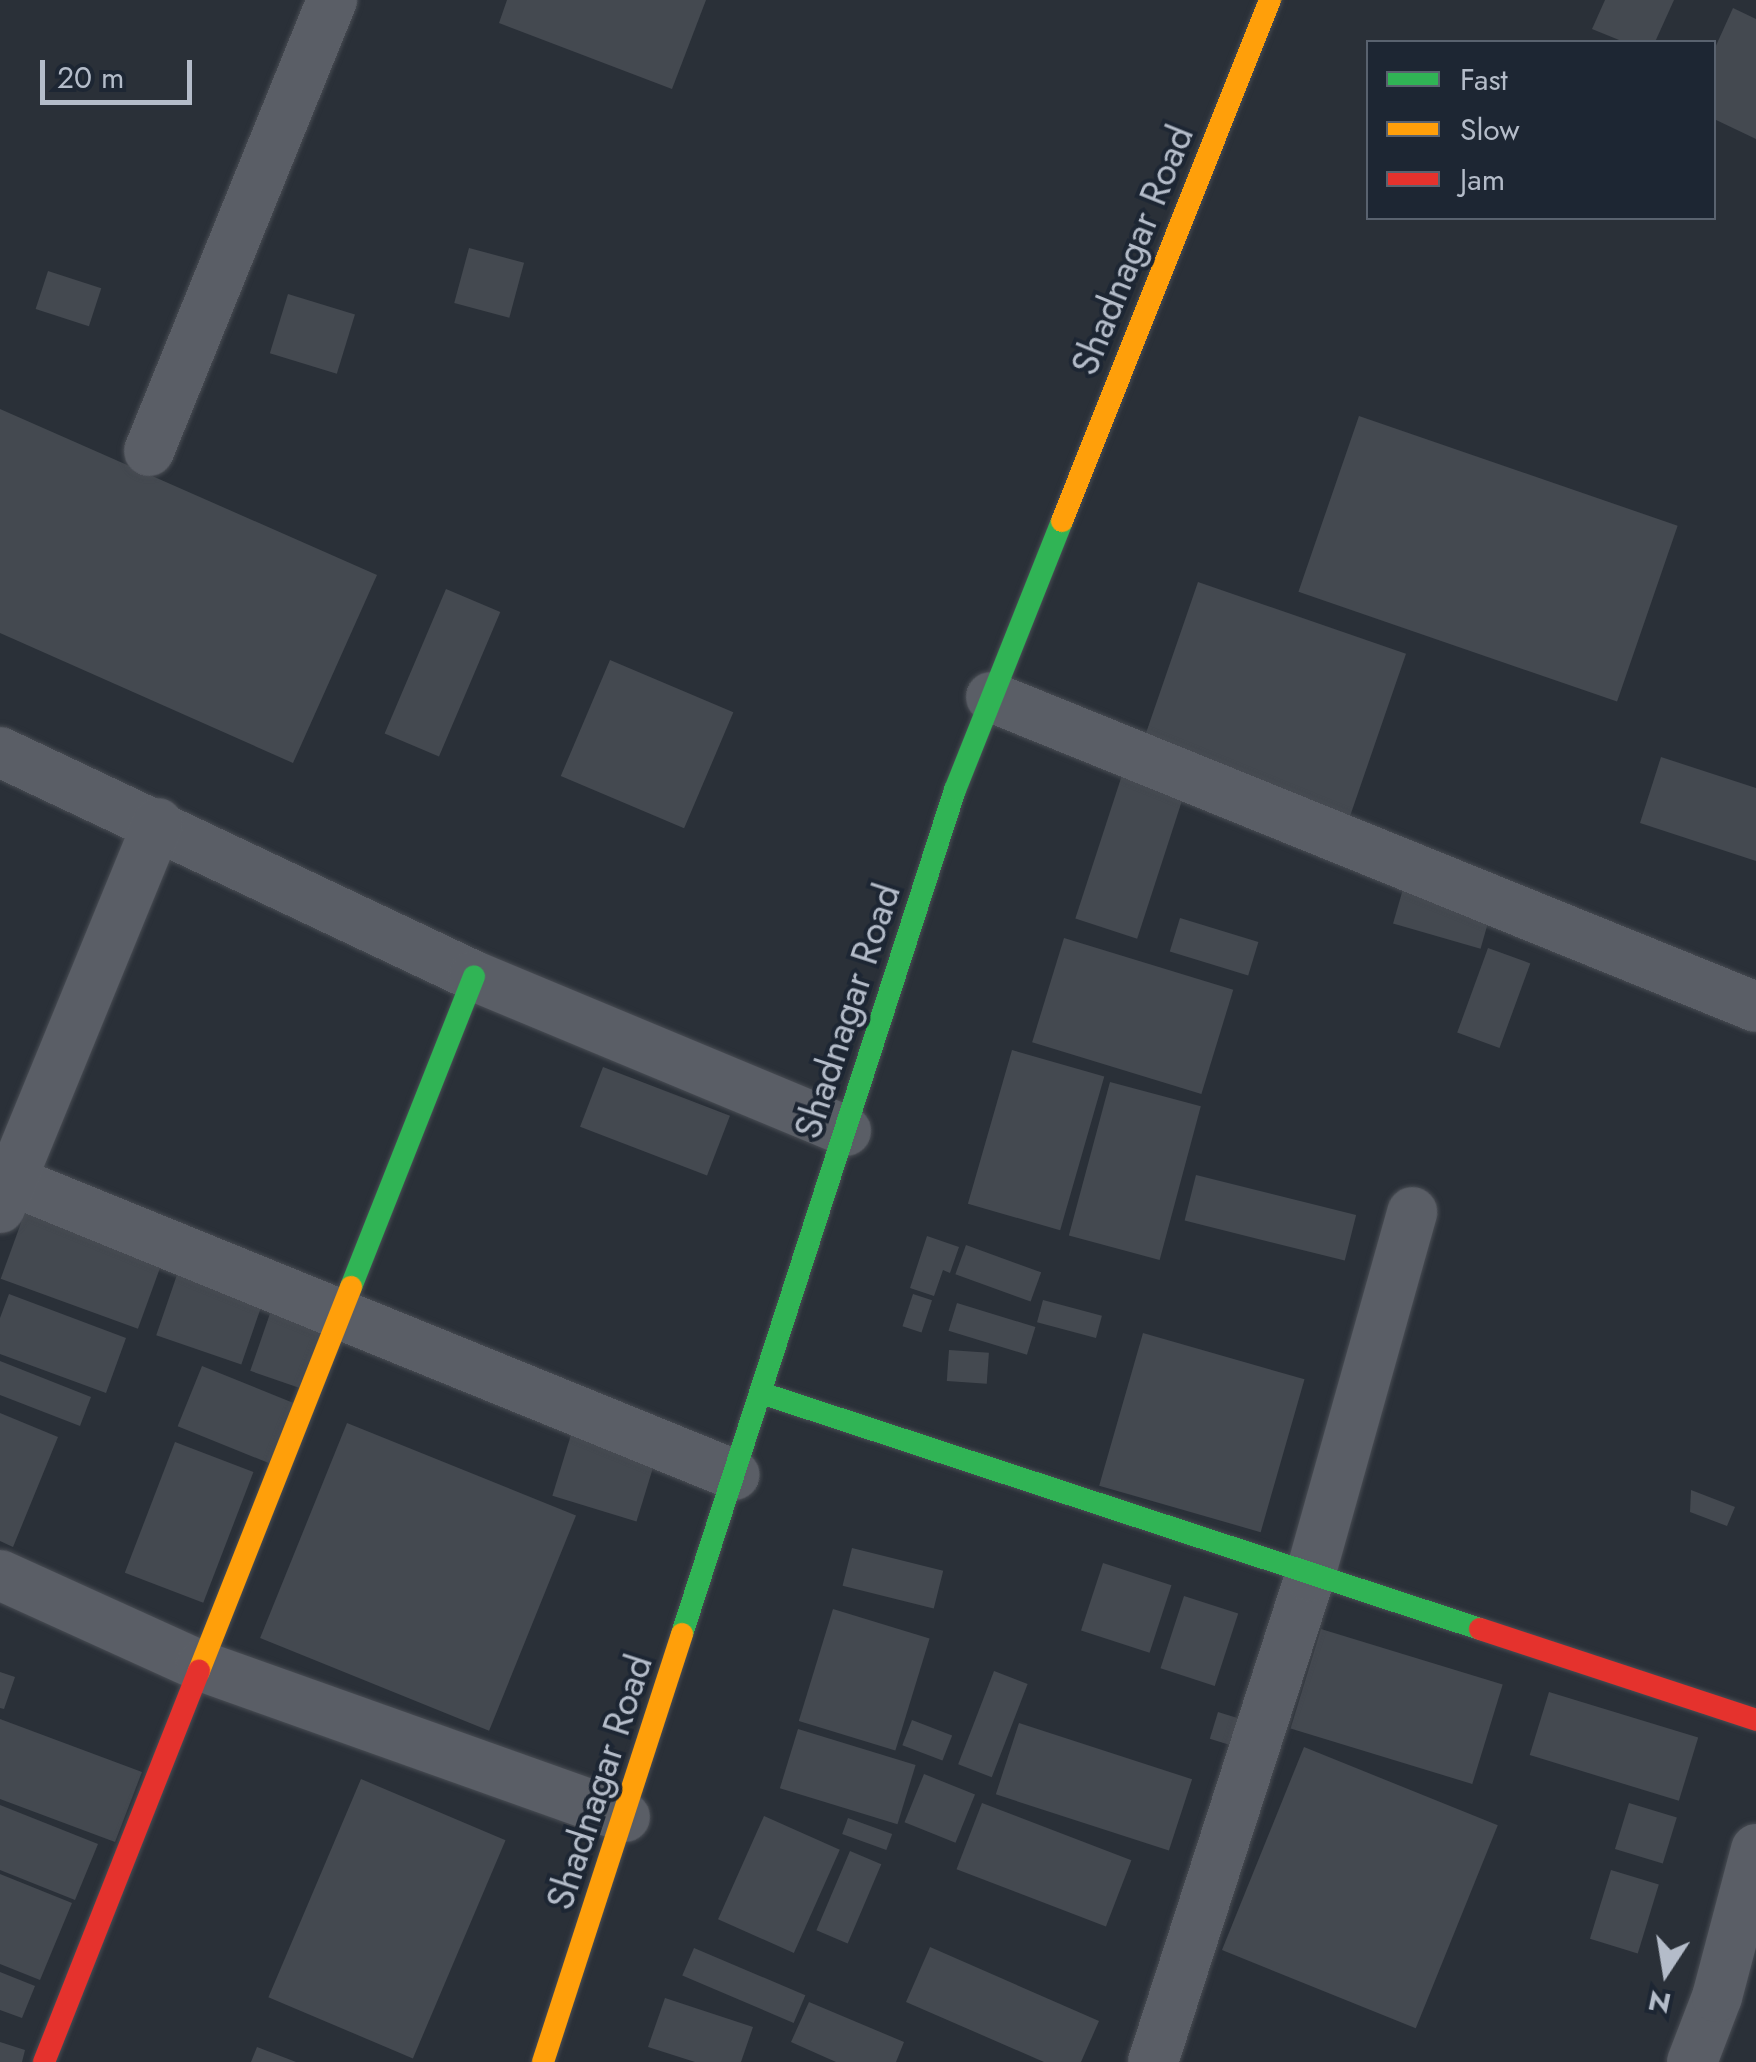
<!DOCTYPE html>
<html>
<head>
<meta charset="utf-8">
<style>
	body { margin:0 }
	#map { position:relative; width:1756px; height:2062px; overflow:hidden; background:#2a3038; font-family:Jost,sans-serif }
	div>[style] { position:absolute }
	.building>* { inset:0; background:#444950; transform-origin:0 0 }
	.roads { filter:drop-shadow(0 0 2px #484c53) drop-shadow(0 0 2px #484c53) }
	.street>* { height:50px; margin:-25px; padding:0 25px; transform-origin:25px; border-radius:25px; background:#5a5e66 }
	.fast>* { height:22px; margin:-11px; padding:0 11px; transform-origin:11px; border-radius:11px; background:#30b455 }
	.slow>* { height:22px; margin:-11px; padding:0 11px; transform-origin:11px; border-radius:11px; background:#ff9f0a }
	.jam>* { height:22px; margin:-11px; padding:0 11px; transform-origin:11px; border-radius:11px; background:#e5322d }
	span { translate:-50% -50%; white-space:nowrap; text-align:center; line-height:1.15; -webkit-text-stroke:8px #1d2633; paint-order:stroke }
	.street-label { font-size:38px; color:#b4bcc9 }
	.legend { position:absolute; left:1366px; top:40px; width:350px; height:180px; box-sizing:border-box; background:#1d2633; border:2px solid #59626f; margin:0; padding:12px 18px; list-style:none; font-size:30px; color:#b4bcc9 }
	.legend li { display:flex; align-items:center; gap:20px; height:50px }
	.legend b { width:50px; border:2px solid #59626f }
	.north { position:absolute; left:1616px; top:1922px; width:100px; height:100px; -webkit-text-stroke:8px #1d2633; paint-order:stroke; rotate:192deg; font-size:28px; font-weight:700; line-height:40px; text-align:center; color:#b4bcc9 }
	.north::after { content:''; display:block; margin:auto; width:35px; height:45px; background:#b4bcc9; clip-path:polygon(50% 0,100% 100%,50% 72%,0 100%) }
	.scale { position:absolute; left:40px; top:60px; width:152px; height:45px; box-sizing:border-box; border:5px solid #b4bcc9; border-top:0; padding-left:12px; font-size:30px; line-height:35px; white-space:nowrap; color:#b4bcc9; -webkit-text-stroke:8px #1d2633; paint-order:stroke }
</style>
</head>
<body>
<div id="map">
	<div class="building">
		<i style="clip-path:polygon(507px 0,706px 0,672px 89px,499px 23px)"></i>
		<i style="clip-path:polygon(1605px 0,1674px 0,1655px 42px,1624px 42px,1592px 29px)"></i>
		<i style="clip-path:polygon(1733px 8px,1756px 19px,1756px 139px,1714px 119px,1714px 50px)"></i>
		<i style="left:469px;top:248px;width:57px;height:57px;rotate:15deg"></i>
		<i style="left:48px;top:271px;width:56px;height:40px;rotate:18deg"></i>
		<i style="left:288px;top:294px;width:70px;height:62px;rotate:17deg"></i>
		<i style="clip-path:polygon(0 409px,377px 575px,293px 763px,0 633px)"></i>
		<i style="left:1359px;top:416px;width:337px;height:186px;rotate:19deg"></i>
		<i style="left:1198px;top:582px;width:220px;height:180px;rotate:19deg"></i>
		<i style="left:446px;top:589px;width:59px;height:157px;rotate:23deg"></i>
		<i style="left:610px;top:660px;width:134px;height:126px;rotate:23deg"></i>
		<i style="clip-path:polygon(1661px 757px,1756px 788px,1756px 861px,1640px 823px)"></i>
		<i style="left:1122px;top:775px;width:65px;height:151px;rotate:18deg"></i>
		<i style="left:1403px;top:889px;width:91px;height:36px;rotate:16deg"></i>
		<i style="left:1180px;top:918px;width:82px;height:35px;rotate:17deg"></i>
		<i style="left:1064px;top:938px;width:177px;height:109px;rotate:17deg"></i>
		<i style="left:1488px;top:948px;width:45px;height:90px;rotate:20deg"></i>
		<i style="left:1012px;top:1050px;width:96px;height:160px;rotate:16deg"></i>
		<i style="left:603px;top:1067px;width:136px;height:64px;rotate:21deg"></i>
		<i style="left:1110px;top:1082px;width:94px;height:159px;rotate:15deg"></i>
		<i style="left:1196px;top:1175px;width:165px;height:47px;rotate:14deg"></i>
		<i style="left:25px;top:1212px;width:146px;height:71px;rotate:20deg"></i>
		<i style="clip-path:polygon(927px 1236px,959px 1247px,950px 1273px,943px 1270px,934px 1296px,910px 1288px)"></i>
		<i style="left:966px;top:1245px;width:80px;height:31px;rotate:20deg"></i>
		<i style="left:179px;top:1269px;width:90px;height:70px;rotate:19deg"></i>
		<i style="clip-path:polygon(9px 1294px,126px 1338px,106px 1393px,0 1354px,0 1318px)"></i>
		<i style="left:913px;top:1294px;width:20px;height:34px;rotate:18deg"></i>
		<i style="left:275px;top:1299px;width:60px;height:76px;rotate:19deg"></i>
		<i style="left:1043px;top:1300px;width:61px;height:23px;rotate:15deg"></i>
		<i style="left:957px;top:1303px;width:82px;height:29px;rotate:17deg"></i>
		<i style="left:1143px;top:1333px;width:168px;height:159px;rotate:16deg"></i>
		<i style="left:949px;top:1350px;width:40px;height:31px;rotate:4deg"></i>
		<i style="clip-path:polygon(0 1361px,91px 1397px,80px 1426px,0 1395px)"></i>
		<i style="left:202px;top:1366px;width:104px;height:65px;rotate:22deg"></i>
		<i style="clip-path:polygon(0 1413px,58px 1437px,13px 1547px,0 1541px)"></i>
		<i style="left:347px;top:1423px;width:247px;height:232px;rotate:22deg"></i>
		<i style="left:574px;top:1425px;width:88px;height:74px;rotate:17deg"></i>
		<i style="left:175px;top:1442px;width:84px;height:140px;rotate:21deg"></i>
		<i style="clip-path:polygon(1691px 1490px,1735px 1507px,1727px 1526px,1690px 1512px)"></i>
		<i style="left:852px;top:1548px;width:94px;height:39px;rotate:14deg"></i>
		<i style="left:1103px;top:1563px;width:72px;height:71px;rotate:18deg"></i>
		<i style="left:1184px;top:1596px;width:57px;height:76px;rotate:18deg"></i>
		<i style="left:833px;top:1609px;width:101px;height:117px;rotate:17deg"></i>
		<i style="left:1321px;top:1629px;width:190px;height:104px;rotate:17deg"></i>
		<i style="left:994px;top:1671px;width:36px;height:100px;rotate:21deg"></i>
		<i style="clip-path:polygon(0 1672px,15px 1677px,4px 1709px,0 1708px)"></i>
		<i style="left:1549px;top:1692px;width:156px;height:66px;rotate:17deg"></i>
		<i style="left:1218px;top:1712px;width:27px;height:28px;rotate:17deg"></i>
		<i style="clip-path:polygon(0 1719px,142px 1772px,115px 1842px,0 1799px)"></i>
		<i style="left:912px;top:1720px;width:43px;height:27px;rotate:21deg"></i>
		<i style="left:1019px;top:1723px;width:182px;height:75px;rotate:18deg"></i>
		<i style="left:798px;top:1729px;width:123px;height:62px;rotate:17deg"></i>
		<i style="left:1304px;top:1747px;width:209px;height:219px;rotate:22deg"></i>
		<i style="left:924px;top:1774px;width:55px;height:52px;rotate:22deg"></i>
		<i style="left:361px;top:1779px;width:157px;height:237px;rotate:23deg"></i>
		<i style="left:982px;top:1803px;width:160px;height:71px;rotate:21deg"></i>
		<i style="left:1629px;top:1803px;width:50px;height:48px;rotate:17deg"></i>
		<i style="clip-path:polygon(0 1805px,98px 1844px,75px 1900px,0 1870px)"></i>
		<i style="left:764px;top:1816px;width:83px;height:113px;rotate:24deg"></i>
		<i style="left:848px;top:1818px;width:47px;height:17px;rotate:20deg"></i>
		<i style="left:850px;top:1851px;width:34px;height:86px;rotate:23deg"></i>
		<i style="left:1611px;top:1870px;width:50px;height:72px;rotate:17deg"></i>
		<i style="clip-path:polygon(0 1874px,72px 1903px,40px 1980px,0 1964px)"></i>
		<i style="clip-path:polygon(930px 1947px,1099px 2021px,1081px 2062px,1044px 2062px,906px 2002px)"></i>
		<i style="left:694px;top:1948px;width:121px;height:30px;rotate:23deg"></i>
		<i style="clip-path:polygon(0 1972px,35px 1986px,22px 2018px,0 2010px)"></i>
		<i style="clip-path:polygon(665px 1998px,753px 2027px,741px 2062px,695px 2062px,648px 2047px)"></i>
		<i style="clip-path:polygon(809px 2002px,904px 2042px,896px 2062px,836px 2062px,791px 2042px)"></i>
		<i style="clip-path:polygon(0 2042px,25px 2050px,22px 2062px,0 2062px)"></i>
		<i style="clip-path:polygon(257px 2047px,296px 2062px,251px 2062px)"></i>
	</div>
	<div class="roads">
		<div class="street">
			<i style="left:149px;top:451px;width:487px;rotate:-67.9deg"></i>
			<i style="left:991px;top:697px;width:825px;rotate:22.06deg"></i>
			<i style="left:0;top:752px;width:524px;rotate:25.29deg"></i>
			<i style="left:474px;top:976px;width:403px;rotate:22.6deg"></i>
			<i style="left:0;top:1176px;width:793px;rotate:22.14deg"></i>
			<i style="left:0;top:1208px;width:416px;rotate:-67.7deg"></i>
			<i style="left:0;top:1575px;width:221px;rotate:24.4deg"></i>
			<i style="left:201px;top:1666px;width:450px;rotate:19.6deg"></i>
			<i style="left:1153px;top:2062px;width:511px;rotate:-72.1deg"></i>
			<i style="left:1310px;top:1576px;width:378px;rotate:-74.3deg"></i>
			<i style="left:1692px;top:2062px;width:70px;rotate:-69deg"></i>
			<i style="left:1717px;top:1997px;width:153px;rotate:-75.2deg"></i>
		</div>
		<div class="fast">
			<i style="left:351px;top:1287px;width:334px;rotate:-68.4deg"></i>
			<i style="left:761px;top:1393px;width:757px;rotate:18.17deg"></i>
			<i style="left:682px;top:1634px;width:887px;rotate:-72.08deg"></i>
			<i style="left:955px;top:790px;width:289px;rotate:-68.3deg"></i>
		</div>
		<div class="slow">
			<i style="left:1062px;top:521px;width:561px;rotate:-68.24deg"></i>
			<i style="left:199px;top:1671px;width:413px;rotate:-68.4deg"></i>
			<i style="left:543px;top:2062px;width:450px;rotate:-72deg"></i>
		</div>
		<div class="jam">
			<i style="left:1480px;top:1629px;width:291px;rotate:18.2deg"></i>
			<i style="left:44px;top:2062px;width:421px;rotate:-68.4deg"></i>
		</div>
	</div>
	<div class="street-label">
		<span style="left:1132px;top:250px;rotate:-68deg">Shadnagar Road</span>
		<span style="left:847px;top:1011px;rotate:-72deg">Shadnagar Road</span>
		<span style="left:599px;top:1782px;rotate:-72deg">Shadnagar Road</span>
	</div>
	<ul class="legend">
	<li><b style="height:12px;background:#30b455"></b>Fast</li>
	<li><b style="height:12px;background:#ff9f0a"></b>Slow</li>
	<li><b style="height:12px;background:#e5322d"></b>Jam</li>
	</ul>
	<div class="north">N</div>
	<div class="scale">20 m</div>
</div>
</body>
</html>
